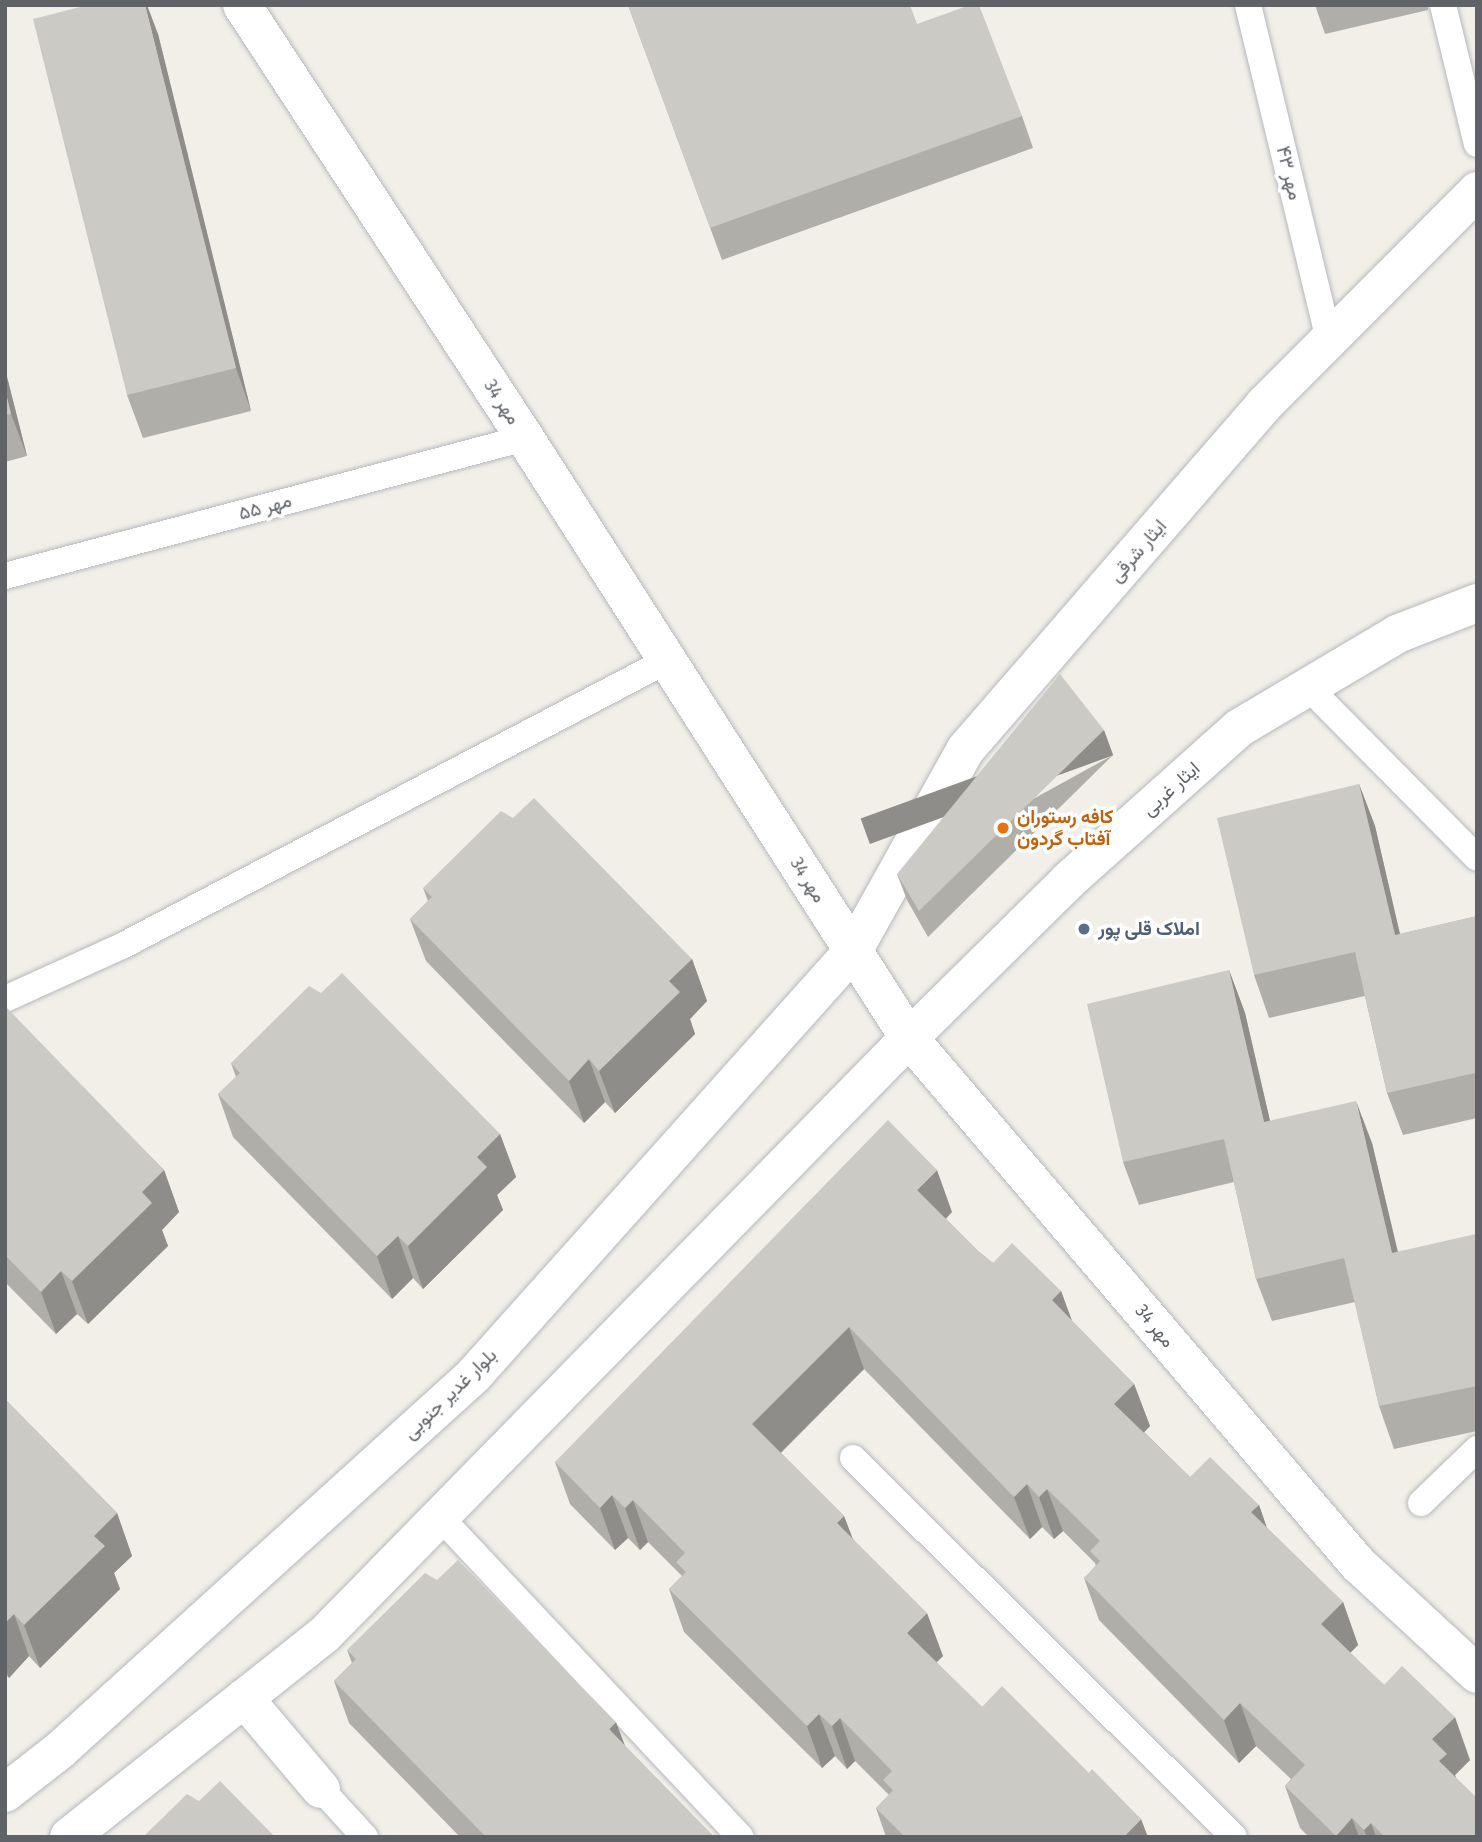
<!DOCTYPE html>
<html>
<head>
<meta charset="utf-8">
<style>
	body { margin:0 }
	#map { position:relative; width:1482px; height:1842px; overflow:hidden; background:#f1efe8; font-family:"Fira Sans Condensed",Vazirmatn,sans-serif }
	div>[style] { position:absolute }
	.roads { filter:drop-shadow(0 0 2px #b5b8bc) drop-shadow(0 0 2px #b5b8bc) }
	.service>* { height:26px; margin:-13px; padding:0 13px; transform-origin:13px; border-radius:13px; background:#fff }
	.minor>* { height:38px; margin:-19px; padding:0 19px; transform-origin:19px; border-radius:19px; background:#fff }
	.tertiary>* { height:38px; margin:-19px; padding:0 19px; transform-origin:19px; border-radius:19px; background:#fff }
	.secondary>* { height:38px; margin:-19px; padding:0 19px; transform-origin:19px; border-radius:19px; background:#fff }
	.wall>* { inset:0; background:#afaea9 }
	.shaded-wall>* { inset:0; background:#8f8d8a; transform-origin:0 0 }
	.building>* { inset:0; background:#cccac5 }
	.dots>* { width:19px; height:19px; translate:-50% -50%; box-sizing:border-box; border:4px solid #fff; border-radius:50% }
	span { translate:-50% -50%; white-space:nowrap; text-align:center; line-height:1.15; -webkit-text-stroke:7px #fff; paint-order:stroke }
	.street-label { font-size:19px; color:#5f6368 }
	.food-label { font-size:19px; color:#c56008; font-weight:700 }
	.left { translate:0 -50%; text-align:left }
	.service-label { font-size:19px; color:#4e5e75; font-weight:700 }
	.frame { position:absolute; inset:0; border:7px solid #5f6368; pointer-events:none }
</style>
</head>
<body>
<div id="map">
	<div class="roads">
		<div class="service">
			<i style="left:1248px;top:5px;width:345px;rotate:76.4deg"></i>
			<i style="left:1443px;top:5px;width:143px;rotate:76.3deg"></i>
			<i style="left:5px;top:576px;width:538px;rotate:-14.86deg"></i>
			<i style="left:1308px;top:687px;width:240px;rotate:45.3deg"></i>
			<i style="left:5px;top:999px;width:128px;rotate:-24.4deg"></i>
			<i style="left:122px;top:946px;width:616px;rotate:-27.65deg"></i>
			<i style="left:853px;top:1458px;width:537px;rotate:44.85deg"></i>
			<i style="left:1421px;top:1503px;width:78px;rotate:-44deg"></i>
			<i style="left:440px;top:1517px;width:439px;rotate:46.8deg"></i>
			<i style="left:321px;top:1789px;width:65px;rotate:47.5deg"></i>
		</div>
		<div class="minor">
			<i style="left:853px;top:951px;width:231px;rotate:-60.8deg"></i>
			<i style="left:966px;top:749px;width:457px;rotate:-49.1deg"></i>
			<i style="left:1265px;top:404px;width:301px;rotate:-45.1deg"></i>
			<i style="left:909px;top:1038px;width:223px;rotate:-44.6deg"></i>
			<i style="left:1068px;top:881px;width:229px;rotate:-41.8deg"></i>
			<i style="left:1239px;top:728px;width:184px;rotate:-30.7deg"></i>
			<i style="left:1397px;top:634px;width:86px;rotate:-21.2deg"></i>
			<i style="left:244px;top:1698px;width:119px;rotate:49.8deg"></i>
		</div>
		<div class="tertiary">
			<i style="left:242px;top:5px;width:517px;rotate:56.83deg"></i>
			<i style="left:525px;top:438px;width:712px;rotate:57.38deg"></i>
			<i style="left:909px;top:1038px;width:692px;rotate:49.52deg"></i>
			<i style="left:1358px;top:1564px;width:162px;rotate:42.7deg"></i>
		</div>
		<div class="secondary">
			<i style="left:5px;top:1793px;width:68px;rotate:-37.9deg"></i>
			<i style="left:59px;top:1751px;width:559px;rotate:-42.17deg"></i>
			<i style="left:473px;top:1376px;width:570px;rotate:-48.2deg"></i>
			<i style="left:69px;top:1837px;width:325px;rotate:-38.4deg"></i>
			<i style="left:324px;top:1635px;width:836px;rotate:-45.58deg"></i>
		</div>
	</div>
	<div class="wall">
		<i style="clip-path:polygon(628px 5px,917px 24px,1022px 116px,1033px 148px,722px 260px)"></i>
		<i style="clip-path:polygon(1315px 5px,1428px 5px,1428px 10px,1325px 34px)"></i>
		<i style="clip-path:polygon(158px 34px,251px 411px,143px 438px,127px 395px)"></i>
		<i style="clip-path:polygon(5px 369px,27px 456px,5px 462px)"></i>
		<i style="clip-path:polygon(1113px 755px,928px 937px,907px 900px,897px 874px)"></i>
		<i style="clip-path:polygon(1359px 784px,1375px 826px,1400px 934px,1477px 916px,1477px 1118px,1403px 1135px,1387px 1093px,1365px 996px,1269px 1018px,1254px 975px)"></i>
		<i style="clip-path:polygon(423px 888px,692px 959px,707px 1001px,690px 1019px,695px 1034px,615px 1113px,605px 1102px,584px 1123px,426px 961px,410px 919px,428px 901px)"></i>
		<i style="clip-path:polygon(1229px 970px,1245px 1013px,1270px 1121px,1372px 1143px,1398px 1252px,1477px 1237px,1477px 1431px,1394px 1449px,1379px 1406px,1355px 1302px,1272px 1321px,1256px 1279px,1234px 1182px,1139px 1205px,1123px 1162px)"></i>
		<i style="clip-path:polygon(5px 1010px,164px 1170px,179px 1212px,162px 1230px,168px 1246px,88px 1324px,77px 1314px,56px 1334px,5px 1282px)"></i>
		<i style="clip-path:polygon(231px 1063px,500px 1134px,516px 1177px,497px 1195px,503px 1210px,423px 1289px,413px 1278px,392px 1299px,233px 1137px,218px 1094px,236px 1077px)"></i>
		<i style="clip-path:polygon(952px 1212px,946px 1219px,978px 1251px,993px 1263px,1061px 1291px,1071px 1320px,1134px 1384px,1150px 1426px,1144px 1432px,1190px 1477px,1259px 1505px,1266px 1527px,1343px 1602px,1358px 1645px,1350px 1653px,1384px 1685px,1470px 1760px,1455px 1775px,1477px 1837px,1309px 1837px,1300px 1828px,1285px 1786px,1291px 1779px,1256px 1746px,1239px 1763px,1099px 1620px,1084px 1578px,1096px 1566px,1095px 1563px,1063px 1531px,1054px 1539px,1042px 1527px,1030px 1539px,864px 1369px,781px 1453px,844px 1516px,853px 1539px,943px 1656px,936px 1662px,982px 1707px,1148px 1837px,886px 1837px,876px 1808px,889px 1795px,855px 1761px,847px 1769px,835px 1756px,822px 1768px,684px 1632px,669px 1589px,682px 1576px,648px 1542px,640px 1550px,628px 1538px,615px 1550px,570px 1504px,555px 1462px)"></i>
		<i style="clip-path:polygon(5px 1399px,117px 1513px,132px 1556px,114px 1573px,120px 1589px,40px 1668px,29px 1656px,9px 1678px,5px 1674px)"></i>
		<i style="clip-path:polygon(347px 1650px,625px 1746px,714px 1837px,460px 1837px,349px 1723px,334px 1681px,352px 1663px)"></i>
	</div>
	<div class="shaded-wall">
		<i style="clip-path:polygon(145px 5px,147px 5px,158px 34px,251px 411px,236px 368px)"></i>
		<i style="clip-path:polygon(5px 369px,27px 456px,11px 414px,5px 389px)"></i>
		<i style="left:1104px;top:730px;width:27px;height:259px;rotate:70deg"></i>
		<i style="clip-path:polygon(1359px 784px,1375px 826px,1410px 978px,1395px 935px)"></i>
		<i style="clip-path:polygon(692px 959px,707px 1001px,690px 1019px,695px 1034px,615px 1113px,599px 1071px,669px 981px)"></i>
		<i style="clip-path:polygon(1229px 970px,1245px 1013px,1280px 1164px,1264px 1122px)"></i>
		<i style="clip-path:polygon(589px 1059px,605px 1102px,584px 1123px,569px 1081px)"></i>
		<i style="clip-path:polygon(1356px 1101px,1372px 1143px,1408px 1296px,1392px 1253px)"></i>
		<i style="clip-path:polygon(500px 1134px,516px 1177px,497px 1195px,503px 1210px,423px 1289px,408px 1246px,477px 1157px)"></i>
		<i style="clip-path:polygon(164px 1170px,179px 1212px,162px 1230px,168px 1246px,88px 1324px,72px 1281px,142px 1192px)"></i>
		<i style="clip-path:polygon(937px 1170px,952px 1212px,932px 1232px,917px 1190px)"></i>
		<i style="clip-path:polygon(398px 1236px,413px 1278px,392px 1299px,377px 1256px)"></i>
		<i style="clip-path:polygon(61px 1271px,77px 1314px,56px 1334px,41px 1292px)"></i>
		<i style="clip-path:polygon(1061px 1291px,1077px 1334px,1052px 1300px)"></i>
		<i style="clip-path:polygon(849px 1327px,864px 1369px,767px 1466px,752px 1424px)"></i>
		<i style="clip-path:polygon(1134px 1384px,1150px 1426px,1130px 1447px,1114px 1404px)"></i>
		<i style="clip-path:polygon(1027px 1484px,1042px 1527px,1030px 1539px,1014px 1497px)"></i>
		<i style="clip-path:polygon(1047px 1489px,1063px 1531px,1054px 1539px,1039px 1497px)"></i>
		<i style="clip-path:polygon(612px 1495px,628px 1538px,615px 1550px,600px 1508px)"></i>
		<i style="clip-path:polygon(633px 1500px,648px 1542px,640px 1550px,625px 1508px)"></i>
		<i style="clip-path:polygon(1259px 1505px,1274px 1548px,1251px 1512px)"></i>
		<i style="clip-path:polygon(117px 1513px,132px 1556px,114px 1573px,120px 1589px,40px 1668px,24px 1625px,94px 1536px)"></i>
		<i style="clip-path:polygon(844px 1516px,860px 1559px,837px 1523px)"></i>
		<i style="clip-path:polygon(1343px 1602px,1358px 1645px,1336px 1667px,1321px 1624px)"></i>
		<i style="clip-path:polygon(927px 1613px,943px 1656px,923px 1676px,907px 1633px)"></i>
		<i style="clip-path:polygon(14px 1614px,29px 1656px,9px 1678px,5px 1668px,5px 1623px)"></i>
		<i style="clip-path:polygon(1240px 1703px,1256px 1746px,1239px 1763px,1224px 1720px)"></i>
		<i style="clip-path:polygon(819px 1714px,835px 1756px,822px 1768px,807px 1726px)"></i>
		<i style="clip-path:polygon(1455px 1717px,1470px 1760px,1455px 1775px,1462px 1796px,1439px 1761px,1432px 1739px)"></i>
		<i style="clip-path:polygon(840px 1718px,855px 1761px,847px 1769px,832px 1726px)"></i>
		<i style="clip-path:polygon(616px 1722px,632px 1764px,609px 1729px)"></i>
		<i style="clip-path:polygon(1352px 1818px,1359px 1837px,1336px 1837px,1336px 1836px)"></i>
		<i style="clip-path:polygon(1141px 1819px,1148px 1837px,1124px 1837px)"></i>
		<i style="clip-path:polygon(1371px 1823px,1376px 1837px,1367px 1837px,1364px 1830px)"></i>
	</div>
	<div class="building">
		<i style="clip-path:polygon(88px 5px,145px 5px,236px 368px,127px 395px,33px 19px)"></i>
		<i style="clip-path:polygon(628px 5px,910px 5px,917px 24px,970px 5px,979px 5px,1022px 116px,710px 228px)"></i>
		<i style="clip-path:polygon(5px 389px,11px 414px,5px 415px)"></i>
		<i style="clip-path:polygon(1060px 674px,1104px 730px,919px 911px,897px 874px)"></i>
		<i style="clip-path:polygon(1359px 784px,1395px 935px,1477px 916px,1477px 1080px,1475px 1073px,1387px 1093px,1355px 952px,1254px 975px,1217px 818px)"></i>
		<i style="clip-path:polygon(534px 798px,692px 959px,669px 981px,680px 992px,599px 1071px,589px 1059px,569px 1081px,410px 919px,432px 897px,423px 888px,501px 811px,513px 818px)"></i>
		<i style="clip-path:polygon(1229px 970px,1264px 1122px,1356px 1101px,1392px 1253px,1476px 1234px,1477px 1238px,1477px 1386px,1379px 1406px,1344px 1258px,1256px 1279px,1224px 1139px,1123px 1162px,1087px 1004px)"></i>
		<i style="clip-path:polygon(342px 973px,500px 1134px,477px 1157px,487px 1167px,408px 1246px,398px 1236px,377px 1256px,218px 1094px,240px 1073px,231px 1063px,309px 986px,321px 993px)"></i>
		<i style="clip-path:polygon(7px 1008px,164px 1170px,142px 1192px,152px 1203px,72px 1281px,61px 1271px,41px 1292px,5px 1255px,5px 1010px)"></i>
		<i style="clip-path:polygon(888px 1120px,937px 1170px,917px 1190px,978px 1251px,993px 1263px,1012px 1243px,1061px 1291px,1052px 1300px,1134px 1384px,1114px 1404px,1190px 1477px,1210px 1457px,1259px 1505px,1251px 1512px,1343px 1602px,1321px 1624px,1384px 1685px,1402px 1666px,1455px 1717px,1432px 1739px,1447px 1754px,1439px 1761px,1477px 1798px,1477px 1837px,1385px 1837px,1371px 1823px,1364px 1830px,1352px 1818px,1336px 1836px,1285px 1786px,1305px 1765px,1240px 1703px,1224px 1720px,1084px 1578px,1100px 1561px,1090px 1551px,1100px 1541px,1047px 1489px,1039px 1497px,1027px 1484px,1014px 1497px,849px 1327px,752px 1424px,844px 1516px,837px 1523px,927px 1613px,907px 1633px,982px 1707px,1002px 1686px,1089px 1773px,1092px 1769px,1141px 1819px,1124px 1837px,905px 1837px,876px 1808px,893px 1790px,883px 1780px,892px 1771px,840px 1718px,832px 1726px,819px 1714px,807px 1726px,669px 1589px,686px 1572px,676px 1562px,685px 1553px,633px 1500px,625px 1508px,612px 1495px,600px 1508px,555px 1462px)"></i>
		<i style="clip-path:polygon(5px 1399px,117px 1513px,94px 1536px,105px 1546px,24px 1625px,14px 1614px,5px 1623px)"></i>
		<i style="clip-path:polygon(458px 1560px,616px 1722px,609px 1729px,714px 1837px,486px 1837px,334px 1681px,356px 1659px,347px 1650px,425px 1573px,437px 1580px)"></i>
		<i style="clip-path:polygon(220px 1781px,275px 1837px,143px 1837px,187px 1794px,199px 1801px)"></i>
	</div>
	<div class="dots">
		<i style="left:1003px;top:828px;background:#e8710a"></i>
		<i style="left:1084px;top:929px;background:#5c6f8a"></i>
	</div>
	<div class="street-label">
		<span style="left:1289px;top:173px;rotate:76deg">مهر ۴۳</span>
		<span style="left:502px;top:402px;rotate:57deg">مهر 34</span>
		<span style="left:265px;top:507px;rotate:-15deg">مهر ۵۵</span>
		<span style="left:1138px;top:551px;rotate:-49deg">ایثار شرقی</span>
		<span style="left:1171px;top:789px;rotate:-42deg">ایثار غربی</span>
		<span style="left:808px;top:880px;rotate:58deg">مهر 34</span>
		<span style="left:1155px;top:1326px;rotate:50deg">مهر 34</span>
		<span style="left:450px;top:1394px;rotate:-44deg">بلوار غدیر جنوبی</span>
	</div>
	<div class="food-label">
		<span class="left" style="left:1017px;top:828px">کافه رستوران<br>آفتاب گردون</span>
	</div>
	<div class="service-label">
		<span class="left" style="left:1098px;top:929px">املاک قلی پور</span>
	</div>
	<div class="frame"></div>
</div>
</body>
</html>
